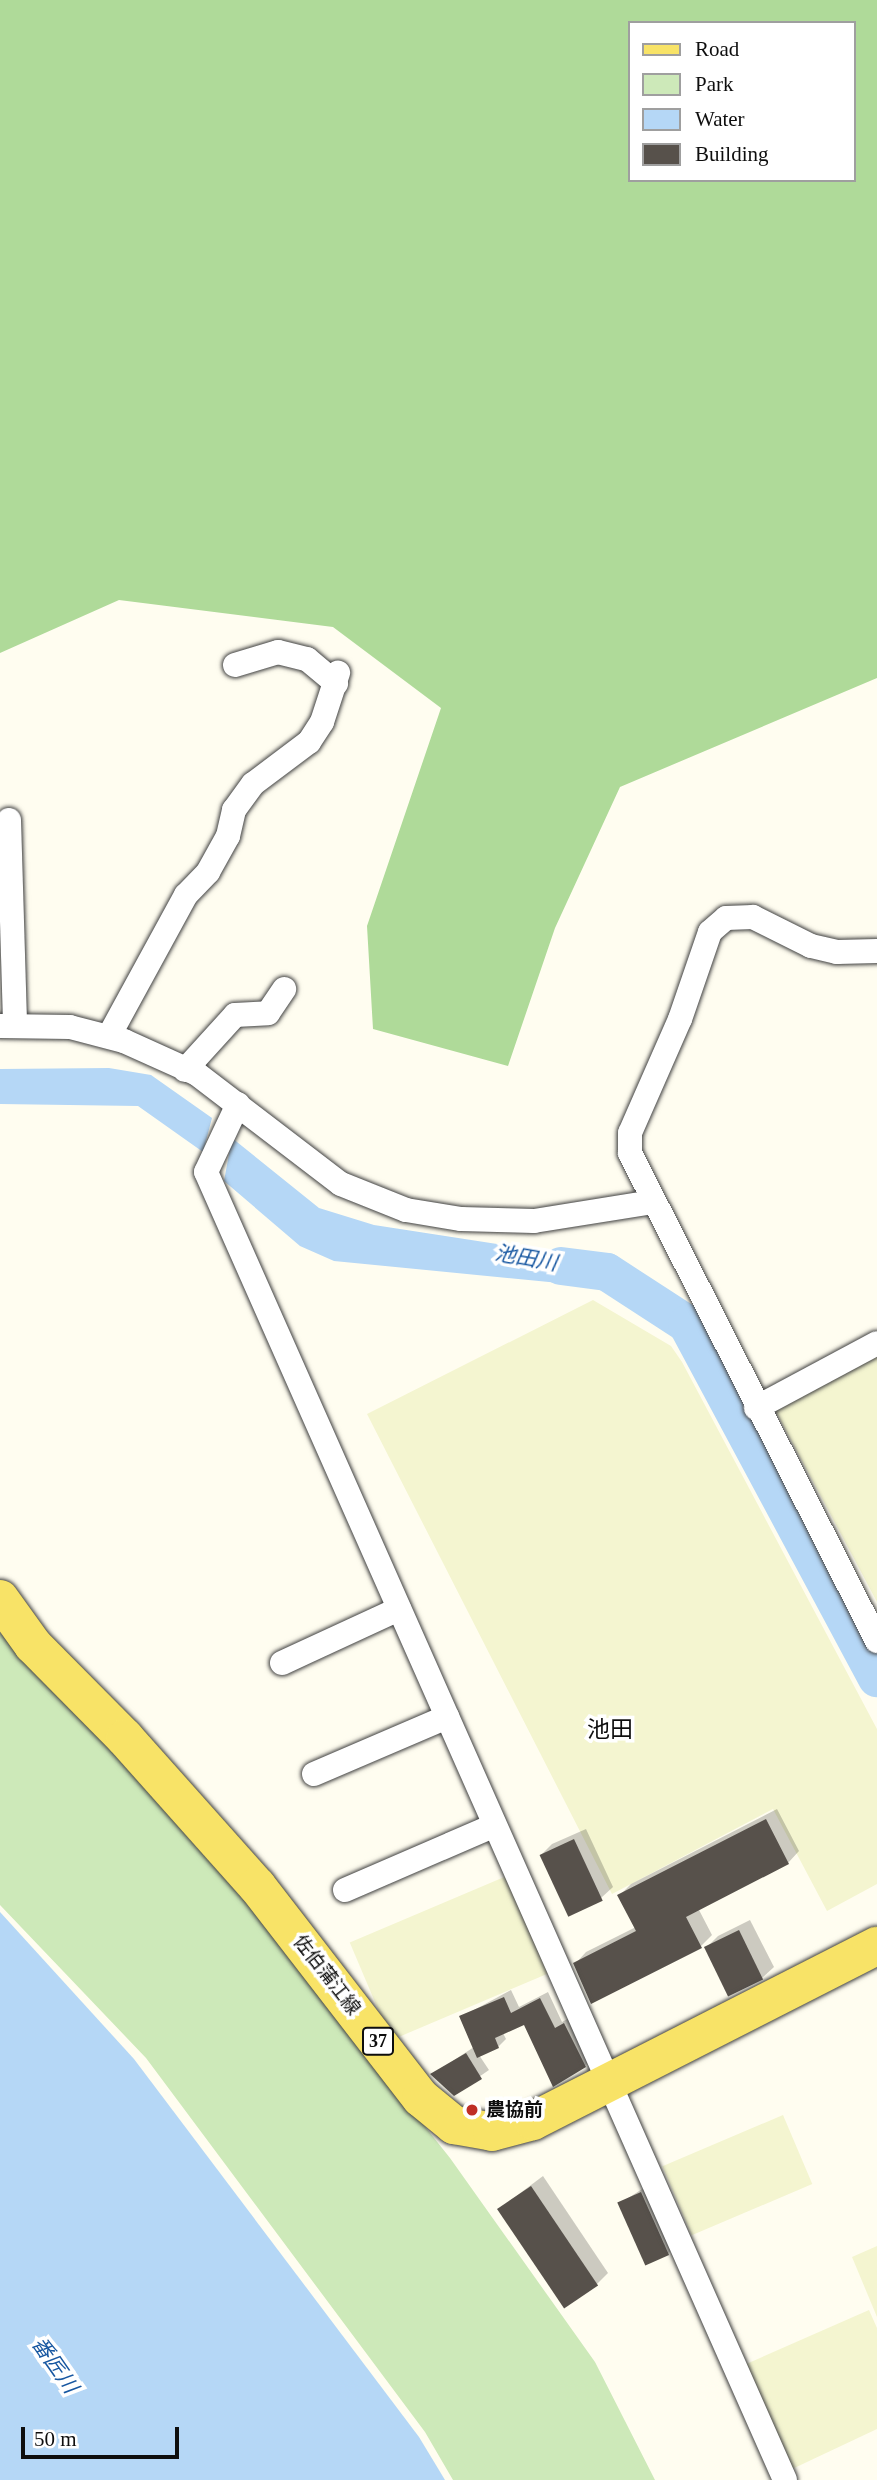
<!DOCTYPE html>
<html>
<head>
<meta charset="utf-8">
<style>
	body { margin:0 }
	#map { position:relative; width:877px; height:2480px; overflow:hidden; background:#fffdf0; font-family:"Times New Roman","Noto Sans JP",serif }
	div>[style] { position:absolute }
	.farmland>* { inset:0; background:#f4f5d0; transform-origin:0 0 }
	.green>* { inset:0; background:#cde9b9 }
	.forest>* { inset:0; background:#afda99 }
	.water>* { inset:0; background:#b5d7f6 }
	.shadow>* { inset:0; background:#0003 }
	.river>* { height:38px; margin:-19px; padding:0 19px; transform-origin:19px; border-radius:19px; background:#b5d7f6 }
	.building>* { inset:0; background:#57514b; transform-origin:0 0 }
	.roads { filter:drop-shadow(0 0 2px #414141) drop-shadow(0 0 2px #414141) }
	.minor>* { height:24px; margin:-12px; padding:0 12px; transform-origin:12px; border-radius:12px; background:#fff }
	.primary>* { height:38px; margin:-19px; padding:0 19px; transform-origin:19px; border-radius:19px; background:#f8e367 }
	.dots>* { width:19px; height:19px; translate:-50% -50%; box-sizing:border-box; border:4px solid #fff; border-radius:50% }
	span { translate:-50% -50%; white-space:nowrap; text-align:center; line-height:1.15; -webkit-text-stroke:7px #fff; paint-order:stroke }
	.shield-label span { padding:2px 5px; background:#fff; border:2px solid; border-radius:5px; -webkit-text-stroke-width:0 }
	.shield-label { font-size:18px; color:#0e0e0e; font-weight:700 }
	.street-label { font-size:19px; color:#0e0e0e }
	.poi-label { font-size:19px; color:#0e0e0e; font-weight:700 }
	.left { translate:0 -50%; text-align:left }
	.water-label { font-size:21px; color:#1757a1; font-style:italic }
	.quarter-label { font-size:23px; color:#0e0e0e }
	.legend { position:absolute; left:628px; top:21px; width:228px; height:161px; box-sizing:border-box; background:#fff; border:2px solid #9f9f9f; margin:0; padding:9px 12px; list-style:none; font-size:21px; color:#0e0e0e }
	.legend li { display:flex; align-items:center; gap:14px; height:35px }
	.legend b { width:35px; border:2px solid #9f9f9f }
	.scale { position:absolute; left:21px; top:2427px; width:158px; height:32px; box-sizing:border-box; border:4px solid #0e0e0e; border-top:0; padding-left:9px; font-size:21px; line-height:24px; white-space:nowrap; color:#0e0e0e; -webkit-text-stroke:5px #fff; paint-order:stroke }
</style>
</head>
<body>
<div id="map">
	<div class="farmland">
		<i style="clip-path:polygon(593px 1300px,671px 1346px,682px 1362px,877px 1729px,877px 1884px,827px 1911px,773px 1809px,612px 1894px,367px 1414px)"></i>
		<i style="clip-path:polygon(877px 1354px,877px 1602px,775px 1410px)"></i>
		<i style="left:509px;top:1875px;width:106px;height:173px;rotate:67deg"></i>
		<i style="left:783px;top:2115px;width:75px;height:131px;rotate:67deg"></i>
		<i style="clip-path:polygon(877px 2246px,877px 2317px,852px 2257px)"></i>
		<i style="clip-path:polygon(869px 2310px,877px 2328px,877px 2429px,790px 2470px,744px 2365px)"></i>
	</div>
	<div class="green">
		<i style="clip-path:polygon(0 1633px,93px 1728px,255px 1913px,450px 2158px,595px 2362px,655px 2480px,453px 2480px,425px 2432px,146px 2058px,0 1905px)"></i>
	</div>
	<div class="forest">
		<i style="clip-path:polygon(evenodd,0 0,877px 0,877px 678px,620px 787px,555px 928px,508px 1066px,373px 1029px,367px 926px,441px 708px,333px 627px,119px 600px,0 653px,0 0,630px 23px,854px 23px,854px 180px,630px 180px,630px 23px)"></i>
	</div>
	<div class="water">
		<i style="clip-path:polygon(109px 1068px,151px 1075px,212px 1118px,203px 1152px,138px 1106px,0 1104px,0 1069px)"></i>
		<i style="clip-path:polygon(232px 1138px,319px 1208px,374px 1225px,628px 1264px,590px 1286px,334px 1261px,300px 1246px,224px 1181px)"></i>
		<i style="clip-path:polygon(0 1912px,134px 2059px,419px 2437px,445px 2480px,0 2480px)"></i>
	</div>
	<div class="shadow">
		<i style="clip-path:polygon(777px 1809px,799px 1851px,788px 1863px,698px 1908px,712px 1935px,701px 1946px,575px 1964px,586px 1952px,636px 1927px,620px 1895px,631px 1884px)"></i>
		<i style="clip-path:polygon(586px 1829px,613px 1887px,601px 1898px,541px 1855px,552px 1844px)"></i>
		<i style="clip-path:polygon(750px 1920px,774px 1967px,762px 1978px,706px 1948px,718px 1936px)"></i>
		<i style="clip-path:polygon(511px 1990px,519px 2007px,548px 1992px,562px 2022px,571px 2017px,592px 2058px,585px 2066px,524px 2023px,503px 2033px,506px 2039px,498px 2047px,479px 2055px,489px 2070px,454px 2094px,433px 2074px,474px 2047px,461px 2017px)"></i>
		<i style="clip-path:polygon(543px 2176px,608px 2273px,597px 2284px,499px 2209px)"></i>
		<i style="clip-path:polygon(653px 2182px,679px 2242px,668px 2254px,619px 2204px)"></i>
	</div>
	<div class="river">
		<i style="left:561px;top:1266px;width:46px;rotate:7.4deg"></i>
		<i style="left:607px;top:1272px;width:95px;rotate:33deg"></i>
		<i style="left:687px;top:1324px;width:402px;rotate:61.8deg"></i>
	</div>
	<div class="building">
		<i style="clip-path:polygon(766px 1819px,789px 1864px,686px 1917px,702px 1948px,591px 2004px,573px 1963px,636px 1931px,617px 1895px)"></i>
		<i style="left:574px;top:1839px;width:68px;height:38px;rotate:65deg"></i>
		<i style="left:739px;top:1930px;width:55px;height:39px;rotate:64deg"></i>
		<i style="clip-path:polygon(504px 1997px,511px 2013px,540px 1998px,555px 2028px,564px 2023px,586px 2067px,553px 2087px,524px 2025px,495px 2038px,499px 2048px,477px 2058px,459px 2016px)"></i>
		<i style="clip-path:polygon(466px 2053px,482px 2079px,454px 2096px,430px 2074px)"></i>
		<i style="left:531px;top:2186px;width:120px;height:41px;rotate:56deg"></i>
		<i style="left:641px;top:2192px;width:69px;height:26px;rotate:66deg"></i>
	</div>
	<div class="roads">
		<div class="minor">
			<i style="left:235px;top:665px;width:45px;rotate:-16.8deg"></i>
			<i style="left:278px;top:652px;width:30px;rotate:14deg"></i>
			<i style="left:307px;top:659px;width:38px;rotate:40deg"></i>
			<i style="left:9px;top:820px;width:206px;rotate:88.3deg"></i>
			<i style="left:877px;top:951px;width:40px;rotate:178.6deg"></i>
			<i style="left:837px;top:952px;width:27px;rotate:-167deg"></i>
			<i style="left:811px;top:946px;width:65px;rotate:-153.4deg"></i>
			<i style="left:753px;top:917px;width:27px;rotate:178deg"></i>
			<i style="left:726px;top:918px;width:21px;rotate:139deg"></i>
			<i style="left:710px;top:932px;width:92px;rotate:109deg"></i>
			<i style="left:680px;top:1019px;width:124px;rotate:113.7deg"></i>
			<i style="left:630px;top:1133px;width:20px;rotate:90deg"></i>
			<i style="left:630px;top:1153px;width:547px;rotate:63.15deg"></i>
			<i style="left:0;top:1026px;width:70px;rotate:0.8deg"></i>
			<i style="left:70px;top:1027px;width:56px;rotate:14.5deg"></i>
			<i style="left:124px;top:1041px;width:80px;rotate:24.3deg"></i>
			<i style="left:197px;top:1074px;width:181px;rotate:37.4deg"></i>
			<i style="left:341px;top:1184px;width:70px;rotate:21.8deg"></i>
			<i style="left:406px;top:1210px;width:56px;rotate:9.3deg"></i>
			<i style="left:461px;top:1219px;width:73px;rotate:1.6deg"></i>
			<i style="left:534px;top:1221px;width:121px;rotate:-9.1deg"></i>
			<i style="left:109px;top:1036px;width:161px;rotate:-61.4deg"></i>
			<i style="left:186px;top:895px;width:32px;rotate:-46deg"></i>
			<i style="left:208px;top:872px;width:41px;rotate:-60.9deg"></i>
			<i style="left:228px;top:836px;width:27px;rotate:-77deg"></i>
			<i style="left:234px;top:810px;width:32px;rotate:-54deg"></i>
			<i style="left:253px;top:784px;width:70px;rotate:-36.9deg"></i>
			<i style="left:309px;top:742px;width:24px;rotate:-57deg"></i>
			<i style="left:322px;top:722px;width:52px;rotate:-71.9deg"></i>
			<i style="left:185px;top:1070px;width:74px;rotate:-47.7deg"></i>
			<i style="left:235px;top:1015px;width:33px;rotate:-3deg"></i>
			<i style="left:268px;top:1013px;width:29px;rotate:-56deg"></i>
			<i style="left:238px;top:1104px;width:75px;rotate:115.2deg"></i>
			<i style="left:206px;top:1172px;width:1430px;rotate:66.12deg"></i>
			<i style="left:756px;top:1408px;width:137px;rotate:-28.2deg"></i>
			<i style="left:282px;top:1663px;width:129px;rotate:-24.8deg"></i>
			<i style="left:314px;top:1774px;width:145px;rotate:-23.2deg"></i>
			<i style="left:345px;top:1890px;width:163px;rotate:-23.4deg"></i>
		</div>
		<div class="primary">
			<i style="left:0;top:1599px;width:57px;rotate:54.3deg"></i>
			<i style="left:33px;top:1645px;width:131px;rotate:45.3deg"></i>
			<i style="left:125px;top:1738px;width:198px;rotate:48.3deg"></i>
			<i style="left:257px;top:1886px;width:268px;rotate:52.3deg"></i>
			<i style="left:421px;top:2098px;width:43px;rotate:39.3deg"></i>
			<i style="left:454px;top:2125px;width:39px;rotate:10deg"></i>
			<i style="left:492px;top:2132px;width:42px;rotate:-15deg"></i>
			<i style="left:533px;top:2121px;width:386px;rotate:-27deg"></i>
		</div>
	</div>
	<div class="dots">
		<i style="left:472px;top:2110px;background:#bf2f26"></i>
	</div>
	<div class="shield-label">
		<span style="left:378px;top:2041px">37</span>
	</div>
	<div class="street-label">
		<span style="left:327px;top:1975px;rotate:52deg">佐伯蒲江線</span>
	</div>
	<div class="poi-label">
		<span class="left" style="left:486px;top:2110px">農協前</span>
	</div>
	<div class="water-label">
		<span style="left:526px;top:1258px;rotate:10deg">池田川</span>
		<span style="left:55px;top:2365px;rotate:55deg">番匠川</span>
	</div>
	<div class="quarter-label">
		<span style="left:610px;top:1730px">池田</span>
	</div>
	<ul class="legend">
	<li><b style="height:9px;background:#f8e367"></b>Road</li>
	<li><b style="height:19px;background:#cde9b9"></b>Park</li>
	<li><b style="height:19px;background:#b5d7f6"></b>Water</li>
	<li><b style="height:19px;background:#57514b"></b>Building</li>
	</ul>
	<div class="scale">50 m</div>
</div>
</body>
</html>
